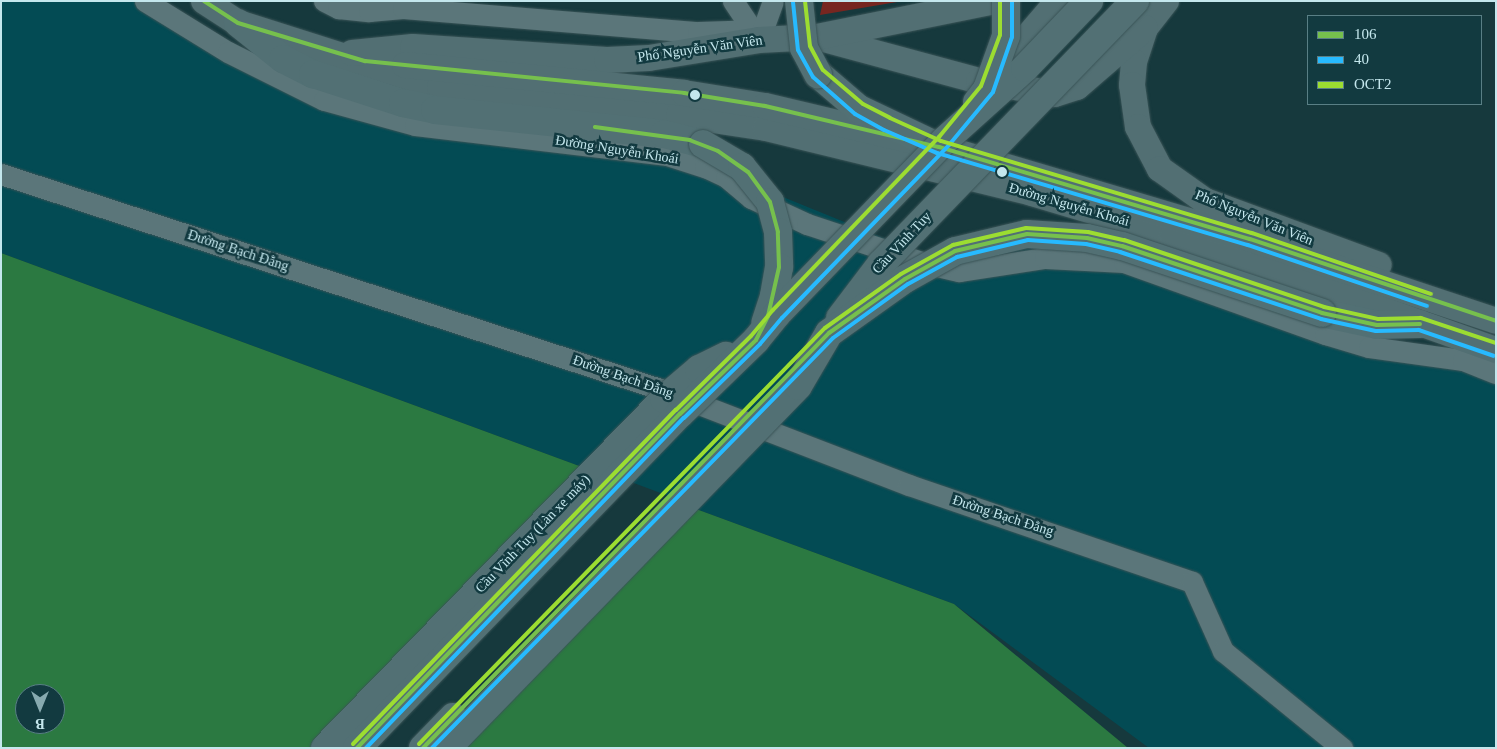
<!DOCTYPE html>
<html>
<head>
<meta charset="utf-8">
<style>
	body { margin:0 }
	#map { position:relative; width:1497px; height:749px; overflow:hidden; background:#16393d; font-family:Georgia,serif }
	div>[style] { position:absolute }
	.built>* { inset:0; background:#034b54 }
	.green>* { inset:0; background:#772620 }
	.water>* { inset:0; background:#2b7941 }
	.pier>* { inset:0; background:#16393d }
	.roads { filter:drop-shadow(0 0 1px #3a5457) drop-shadow(0 0 1px #3a5457) }
	.minor>* { height:21px; margin:-10.5px; padding:0 10.5px; transform-origin:10.5px; border-radius:10.5px; background:#5b767a }
	.major>* { height:26px; margin:-13px; padding:0 13px; transform-origin:13px; border-radius:13px; background:#526f73 }
	.highway>* { height:28px; margin:-14px; padding:0 14px; transform-origin:14px; border-radius:14px; background:#527074 }
	.bridges { filter:drop-shadow(0 0 1px #3a5457) drop-shadow(0 0 1px #3a5457) }
	.highway-bridge>* { height:28px; margin:-14px; padding:0 14px; transform-origin:14px; border-radius:14px; background:#527074 }
	.bus-1>* { height:4px; margin:-2px; padding:0 2px; transform-origin:2px; border-radius:2px; background:#76c04d }
	.bus-2>* { height:4px; margin:-2px; padding:0 2px; transform-origin:2px; border-radius:2px; background:#27baff }
	.bus-3>* { height:4px; margin:-2px; padding:0 2px; transform-origin:2px; border-radius:2px; background:#9cdd31 }
	.dots>* { width:14px; height:14px; translate:-50% -50%; box-sizing:border-box; border:2px solid #123a40; border-radius:50% }
	span { translate:-50% -50%; white-space:nowrap; text-align:center; line-height:1.15; -webkit-text-stroke:5px #123a40; paint-order:stroke }
	.street-label { font-size:14px; color:#c4e7ed }
	.frame { position:absolute; inset:0; border:2px solid #c4e7ed; pointer-events:none }
	.legend { position:absolute; left:1307px; top:15px; width:175px; height:90px; box-sizing:border-box; background:#123a40; border:1px solid #597f85; margin:0; padding:6px 9px; list-style:none; font-size:15px; color:#c4e7ed }
	.legend li { display:flex; align-items:center; gap:10px; height:25px }
	.legend b { width:25px; border:1px solid #597f85 }
	.north { position:absolute; left:15px; top:684px; width:50px; height:50px; box-sizing:border-box; background:#123a40; border:1px solid #597f85; border-radius:50%; rotate:180deg; font-size:14px; font-weight:700; line-height:20px; text-align:center; color:#c4e7ed }
	.north::after { content:''; display:block; margin:auto; width:18px; height:22px; background:#87aaaf; clip-path:polygon(50% 0,100% 100%,50% 72%,0 100%) }
</style>
</head>
<body>
<div id="map">
	<div class="built">
		<i style="clip-path:polygon(1px 1px,145px 1px,228px 52px,704px 165px,906px 247px,959px 265px,1007px 250px,1044px 247px,1496px 377px,1496px 748px,1149px 748px,954px 604px,1px 253px)"></i>
	</div>
	<div class="green">
		<i style="clip-path:polygon(823px 1px,903px 1px,820px 15px)"></i>
	</div>
	<div class="water">
		<i style="clip-path:polygon(evenodd,1px 253px,954px 604px,1128px 748px,1px 748px,1px 253px,25px 694px,55px 694px,55px 724px,25px 724px,25px 694px)"></i>
	</div>
	<div class="pier">
		<i style="clip-path:polygon(591px 467px,690px 504px,454px 748px,318px 748px)"></i>
	</div>
	<div class="roads">
		<div class="minor">
			<i style="left:145px;top:1px;width:97px;rotate:31.6deg"></i>
			<i style="left:228px;top:52px;width:107px;rotate:26.6deg"></i>
			<i style="left:324px;top:100px;width:94px;rotate:15.4deg"></i>
			<i style="left:415px;top:125px;width:254px;rotate:6.8deg"></i>
			<i style="left:667px;top:155px;width:40px;rotate:18deg"></i>
			<i style="left:705px;top:167px;width:23px;rotate:25deg"></i>
			<i style="left:726px;top:177px;width:33px;rotate:40deg"></i>
			<i style="left:751px;top:198px;width:62px;rotate:24.9deg"></i>
			<i style="left:807px;top:224px;width:127px;rotate:18.3deg"></i>
			<i style="left:928px;top:264px;width:32px;rotate:13deg"></i>
			<i style="left:959px;top:271px;width:87px;rotate:-8.6deg"></i>
			<i style="left:1045px;top:258px;width:79px;rotate:2.9deg"></i>
			<i style="left:1124px;top:262px;width:214px;rotate:19.7deg"></i>
			<i style="left:1325px;top:334px;width:46px;rotate:16.5deg"></i>
			<i style="left:1369px;top:347px;width:95px;rotate:7.9deg"></i>
			<i style="left:1463px;top:360px;width:35px;rotate:22deg"></i>
			<i style="left:324px;top:1px;width:16px;rotate:27deg"></i>
			<i style="left:338px;top:8px;width:31px;rotate:6deg"></i>
			<i style="left:369px;top:11px;width:34px;rotate:-5deg"></i>
			<i style="left:403px;top:8px;width:296px;rotate:4.7deg"></i>
			<i style="left:698px;top:32px;width:38px;rotate:-2deg"></i>
			<i style="left:736px;top:31px;width:24px;rotate:22deg"></i>
			<i style="left:733px;top:1px;width:47px;rotate:56.3deg"></i>
			<i style="left:759px;top:40px;width:41px;rotate:-70.3deg"></i>
			<i style="left:1px;top:174px;width:693px;rotate:18.07deg"></i>
			<i style="left:660px;top:389px;width:267px;rotate:21.1deg"></i>
			<i style="left:909px;top:485px;width:299px;rotate:18.9deg"></i>
			<i style="left:1192px;top:582px;width:76px;rotate:65.8deg"></i>
			<i style="left:1223px;top:651px;width:154px;rotate:39.2deg"></i>
		</div>
		<div class="major">
			<i style="left:204px;top:1px;width:40px;rotate:32.9deg"></i>
			<i style="left:238px;top:23px;width:212px;rotate:17.6deg"></i>
			<i style="left:440px;top:87px;width:241px;rotate:6.7deg"></i>
			<i style="left:679px;top:115px;width:88px;rotate:8.5deg"></i>
			<i style="left:766px;top:128px;width:274px;rotate:13.7deg"></i>
			<i style="left:1032px;top:193px;width:147px;rotate:16.6deg"></i>
			<i style="left:1173px;top:235px;width:343px;rotate:19.6deg"></i>
			<i style="left:1166px;top:1px;width:34px;rotate:128deg"></i>
			<i style="left:1145px;top:28px;width:36px;rotate:108deg"></i>
			<i style="left:1134px;top:62px;width:23px;rotate:95deg"></i>
			<i style="left:1132px;top:85px;width:42px;rotate:81.9deg"></i>
			<i style="left:1138px;top:127px;width:47px;rotate:62.4deg"></i>
			<i style="left:1160px;top:169px;width:55px;rotate:35.4deg"></i>
			<i style="left:1205px;top:201px;width:185px;rotate:20.2deg"></i>
			<i style="left:820px;top:38px;width:165px;rotate:15.1deg"></i>
			<i style="left:979px;top:81px;width:77px;rotate:9.7deg"></i>
			<i style="left:1055px;top:94px;width:23px;rotate:-18deg"></i>
			<i style="left:1077px;top:87px;width:90px;rotate:-40.9deg"></i>
			<i style="left:352px;top:53px;width:61px;rotate:-5.6deg"></i>
			<i style="left:413px;top:47px;width:194px;rotate:3.8deg"></i>
			<i style="left:607px;top:60px;width:42px;rotate:-2.7deg"></i>
			<i style="left:649px;top:58px;width:111px;rotate:-9.3deg"></i>
			<i style="left:759px;top:40px;width:58px;rotate:-3deg"></i>
			<i style="left:817px;top:37px;width:183px;rotate:-11.4deg"></i>
			<i style="left:405px;top:65px;width:280px;rotate:5.7deg"></i>
			<i style="left:684px;top:93px;width:82px;rotate:9.1deg"></i>
			<i style="left:765px;top:106px;width:179px;rotate:13.3deg"></i>
			<i style="left:939px;top:147px;width:324px;rotate:16.5deg"></i>
			<i style="left:1250px;top:239px;width:259px;rotate:18.4deg"></i>
			<i style="left:1014px;top:85px;width:18px;rotate:-99deg"></i>
			<i style="left:1011px;top:67px;width:18px;rotate:-74deg"></i>
			<i style="left:1016px;top:50px;width:65px;rotate:-49.4deg"></i>
		</div>
		<div class="highway">
			<i style="left:238px;top:23px;width:58px;rotate:38.7deg"></i>
			<i style="left:283px;top:59px;width:34px;rotate:27deg"></i>
			<i style="left:313px;top:74px;width:95px;rotate:17.9deg"></i>
			<i style="left:403px;top:103px;width:33px;rotate:12deg"></i>
			<i style="left:435px;top:110px;width:230px;rotate:6deg"></i>
			<i style="left:664px;top:134px;width:40px;rotate:14.4deg"></i>
			<i style="left:818px;top:74px;width:54px;rotate:40.5deg"></i>
			<i style="left:859px;top:109px;width:89px;rotate:25.4deg"></i>
			<i style="left:1322px;top:313px;width:56px;rotate:12.3deg"></i>
			<i style="left:1377px;top:325px;width:43px;rotate:-1.3deg"></i>
		</div>
	</div>
	<div class="bridges">
		<div class="highway-bridge">
			<i style="left:799px;top:1px;width:47px;rotate:83.9deg"></i>
			<i style="left:804px;top:48px;width:30px;rotate:62deg"></i>
			<i style="left:977px;top:102px;width:16px;rotate:-52deg"></i>
			<i style="left:987px;top:89px;width:56px;rotate:-70.3deg"></i>
			<i style="left:1006px;top:36px;width:35px;rotate:-90deg"></i>
			<i style="left:703px;top:144px;width:45px;rotate:30.5deg"></i>
			<i style="left:742px;top:167px;width:45px;rotate:51.3deg"></i>
			<i style="left:770px;top:202px;width:31px;rotate:75deg"></i>
			<i style="left:778px;top:232px;width:35px;rotate:88deg"></i>
			<i style="left:779px;top:267px;width:29px;rotate:100deg"></i>
			<i style="left:774px;top:296px;width:28px;rotate:108deg"></i>
			<i style="left:840px;top:318px;width:68px;rotate:-52.8deg"></i>
			<i style="left:881px;top:264px;width:366px;rotate:-46deg"></i>
			<i style="left:325px;top:748px;width:487px;rotate:-45.8deg"></i>
			<i style="left:664px;top:399px;width:46px;rotate:-40.6deg"></i>
			<i style="left:699px;top:369px;width:30px;rotate:-26deg"></i>
			<i style="left:357px;top:748px;width:465px;rotate:-46deg"></i>
			<i style="left:680px;top:414px;width:106px;rotate:-44.2deg"></i>
			<i style="left:756px;top:340px;width:33px;rotate:-51deg"></i>
			<i style="left:777px;top:314px;width:240px;rotate:-46deg"></i>
			<i style="left:944px;top:141px;width:109px;rotate:-42deg"></i>
			<i style="left:1025px;top:68px;width:93px;rotate:-46.3deg"></i>
			<i style="left:423px;top:748px;width:43px;rotate:-45.9deg"></i>
			<i style="left:447px;top:748px;width:504px;rotate:-45.88deg"></i>
			<i style="left:798px;top:386px;width:61px;rotate:-59.7deg"></i>
			<i style="left:829px;top:333px;width:93px;rotate:-35.4deg"></i>
			<i style="left:905px;top:279px;width:57px;rotate:-29.2deg"></i>
			<i style="left:955px;top:251px;width:74px;rotate:-13.3deg"></i>
			<i style="left:1027px;top:234px;width:60px;rotate:3.8deg"></i>
			<i style="left:1087px;top:238px;width:36px;rotate:13deg"></i>
			<i style="left:1122px;top:246px;width:211px;rotate:18.5deg"></i>
		</div>
	</div>
	<div class="bus-1">
		<i style="left:204px;top:1px;width:40px;rotate:32.9deg"></i>
		<i style="left:238px;top:23px;width:133px;rotate:16.7deg"></i>
		<i style="left:365px;top:61px;width:321px;rotate:5.7deg"></i>
		<i style="left:684px;top:93px;width:82px;rotate:9.1deg"></i>
		<i style="left:765px;top:106px;width:179px;rotate:13.3deg"></i>
		<i style="left:939px;top:147px;width:324px;rotate:16.5deg"></i>
		<i style="left:1250px;top:239px;width:259px;rotate:18.4deg"></i>
		<i style="left:357px;top:748px;width:465px;rotate:-46deg"></i>
		<i style="left:680px;top:414px;width:106px;rotate:-44.2deg"></i>
		<i style="left:756px;top:340px;width:27px;rotate:-63deg"></i>
		<i style="left:768px;top:316px;width:50px;rotate:-77.3deg"></i>
		<i style="left:779px;top:267px;width:35px;rotate:-92deg"></i>
		<i style="left:778px;top:232px;width:31px;rotate:-105deg"></i>
		<i style="left:770px;top:202px;width:37px;rotate:-126deg"></i>
		<i style="left:748px;top:172px;width:37px;rotate:-145deg"></i>
		<i style="left:718px;top:151px;width:30px;rotate:-159deg"></i>
		<i style="left:690px;top:140px;width:96px;rotate:-172.2deg"></i>
		<i style="left:423px;top:748px;width:581px;rotate:-45.63deg"></i>
		<i style="left:829px;top:333px;width:93px;rotate:-35.4deg"></i>
		<i style="left:905px;top:279px;width:57px;rotate:-29.2deg"></i>
		<i style="left:955px;top:251px;width:74px;rotate:-13.3deg"></i>
		<i style="left:1027px;top:234px;width:60px;rotate:3.8deg"></i>
		<i style="left:1087px;top:238px;width:36px;rotate:13deg"></i>
		<i style="left:1122px;top:246px;width:211px;rotate:18.5deg"></i>
		<i style="left:1322px;top:313px;width:56px;rotate:12.3deg"></i>
		<i style="left:1377px;top:325px;width:43px;rotate:-1.3deg"></i>
	</div>
	<div class="bus-2">
		<i style="left:793px;top:2px;width:48px;rotate:84.1deg"></i>
		<i style="left:798px;top:50px;width:31px;rotate:61deg"></i>
		<i style="left:813px;top:77px;width:56px;rotate:41.4deg"></i>
		<i style="left:855px;top:114px;width:33px;rotate:29deg"></i>
		<i style="left:884px;top:130px;width:58px;rotate:23.5deg"></i>
		<i style="left:937px;top:153px;width:324px;rotate:16.5deg"></i>
		<i style="left:1248px;top:245px;width:189px;rotate:18.8deg"></i>
		<i style="left:366px;top:748px;width:458px;rotate:-46.1deg"></i>
		<i style="left:684px;top:418px;width:106px;rotate:-44.2deg"></i>
		<i style="left:760px;top:344px;width:34px;rotate:-50deg"></i>
		<i style="left:782px;top:318px;width:240px;rotate:-46deg"></i>
		<i style="left:949px;top:145px;width:69px;rotate:-50.3deg"></i>
		<i style="left:993px;top:92px;width:58px;rotate:-70.9deg"></i>
		<i style="left:1012px;top:37px;width:36px;rotate:-90deg"></i>
		<i style="left:432px;top:748px;width:573px;rotate:-45.64deg"></i>
		<i style="left:833px;top:338px;width:92px;rotate:-35.8deg"></i>
		<i style="left:908px;top:284px;width:56px;rotate:-28.9deg"></i>
		<i style="left:957px;top:257px;width:73px;rotate:-13.5deg"></i>
		<i style="left:1028px;top:240px;width:58px;rotate:3.9deg"></i>
		<i style="left:1086px;top:244px;width:35px;rotate:13deg"></i>
		<i style="left:1120px;top:252px;width:212px;rotate:18.4deg"></i>
		<i style="left:1321px;top:319px;width:56px;rotate:12.3deg"></i>
		<i style="left:1376px;top:331px;width:43px;rotate:-1.3deg"></i>
		<i style="left:1419px;top:330px;width:79px;rotate:19.1deg"></i>
	</div>
	<div class="bus-3">
		<i style="left:805px;top:1px;width:45px;rotate:83.7deg"></i>
		<i style="left:810px;top:46px;width:27px;rotate:62deg"></i>
		<i style="left:823px;top:70px;width:52px;rotate:40.4deg"></i>
		<i style="left:863px;top:104px;width:30px;rotate:27deg"></i>
		<i style="left:890px;top:118px;width:56px;rotate:24.3deg"></i>
		<i style="left:941px;top:141px;width:324px;rotate:16.5deg"></i>
		<i style="left:1252px;top:233px;width:189px;rotate:18.8deg"></i>
		<i style="left:353px;top:744px;width:465px;rotate:-46deg"></i>
		<i style="left:676px;top:410px;width:105px;rotate:-44.6deg"></i>
		<i style="left:751px;top:336px;width:34px;rotate:-50deg"></i>
		<i style="left:773px;top:310px;width:240px;rotate:-46.2deg"></i>
		<i style="left:939px;top:137px;width:66px;rotate:-50.5deg"></i>
		<i style="left:981px;top:86px;width:54px;rotate:-69.6deg"></i>
		<i style="left:1000px;top:35px;width:34px;rotate:-90deg"></i>
		<i style="left:419px;top:744px;width:581px;rotate:-45.7deg"></i>
		<i style="left:825px;top:328px;width:93px;rotate:-35.4deg"></i>
		<i style="left:901px;top:274px;width:60px;rotate:-29.1deg"></i>
		<i style="left:953px;top:245px;width:75px;rotate:-13.1deg"></i>
		<i style="left:1026px;top:228px;width:62px;rotate:3.7deg"></i>
		<i style="left:1088px;top:232px;width:37px;rotate:13deg"></i>
		<i style="left:1124px;top:240px;width:211px;rotate:18.5deg"></i>
		<i style="left:1324px;top:307px;width:55px;rotate:12.5deg"></i>
		<i style="left:1378px;top:319px;width:43px;rotate:-1.3deg"></i>
		<i style="left:1421px;top:318px;width:79px;rotate:18.4deg"></i>
	</div>
	<div class="dots">
		<i style="left:695px;top:95px;background:#c4e7ed"></i>
		<i style="left:1002px;top:172px;background:#c4e7ed"></i>
	</div>
	<div class="street-label">
		<span style="left:700px;top:49px;rotate:-8deg">Phố Nguyễn Văn Viên</span>
		<span style="left:617px;top:150px;rotate:9deg">Đường Nguyễn Khoái</span>
		<span style="left:1069px;top:205px;rotate:16deg">Đường Nguyễn Khoái</span>
		<span style="left:1254px;top:218px;rotate:22deg">Phố Nguyễn Văn Viên</span>
		<span style="left:902px;top:243px;rotate:-47deg">Cầu Vĩnh Tuy</span>
		<span style="left:238px;top:251px;rotate:18deg">Đường Bạch Đằng</span>
		<span style="left:623px;top:377px;rotate:19deg">Đường Bạch Đằng</span>
		<span style="left:1003px;top:516px;rotate:18deg">Đường Bạch Đằng</span>
		<span style="left:533px;top:534px;rotate:-46deg">Cầu Vĩnh Tuy (Làn xe máy)</span>
	</div>
	<div class="frame"></div>
	<ul class="legend">
	<li><b style="height:6px;background:#76c04d"></b>106</li>
	<li><b style="height:6px;background:#27baff"></b>40</li>
	<li><b style="height:6px;background:#9cdd31"></b>OCT2</li>
	</ul>
	<div class="north">B</div>
</div>
</body>
</html>
